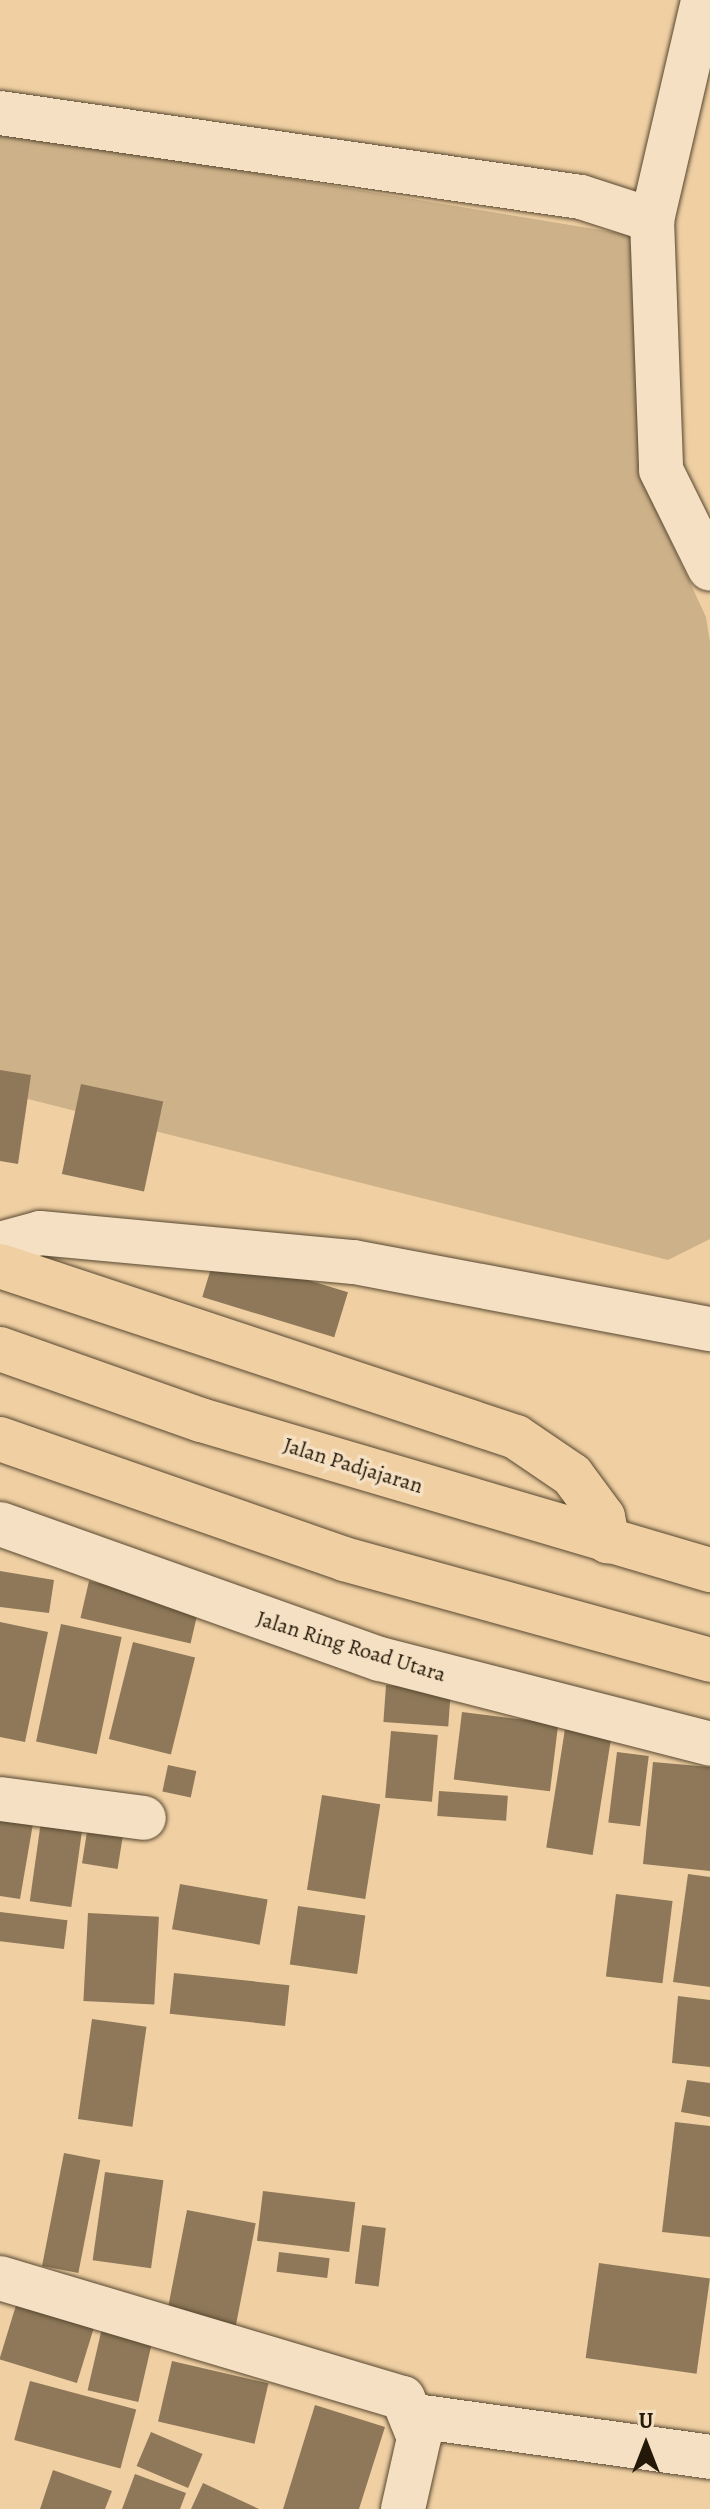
<!DOCTYPE html>
<html>
<head>
<meta charset="utf-8">
<style>
	body { margin:0 }
	#map { position:relative; width:710px; height:2509px; overflow:hidden; background:#f0d0a3; font-family:Alegreya,serif }
	div>[style] { position:absolute }
	.green>* { inset:0; background:#cdb189 }
	.building>* { inset:0; background:#8e7859; transform-origin:0 0 }
	.roads { filter:drop-shadow(0 0 2px #574730) drop-shadow(0 0 2px #574730) }
	.minor>* { height:44px; margin:-22px; padding:0 22px; transform-origin:22px; border-radius:22px; background:#f5e0c3 }
	.tertiary>* { height:44px; margin:-22px; padding:0 22px; transform-origin:22px; border-radius:22px; background:#f5e0c3 }
	.trunk>* { height:44px; margin:-22px; padding:0 22px; transform-origin:22px; border-radius:22px; background:#f0d0a3 }
	span { translate:-50% -50%; white-space:nowrap; text-align:center; line-height:1.15; -webkit-text-stroke:7px #f5e0c3; paint-order:stroke }
	.street-label { font-size:22px; color:#241909 }
	.north { position:absolute; left:606px; top:2405px; width:80px; height:80px; -webkit-text-stroke:6px #f5e0c3; paint-order:stroke; rotate:0deg; font-size:22px; font-weight:700; line-height:32px; text-align:center; color:#241909 }
	.north::after { content:''; display:block; margin:auto; width:28px; height:36px; background:#241909; clip-path:polygon(50% 0,100% 100%,50% 72%,0 100%) }
</style>
</head>
<body>
<div id="map">
	<div class="green">
		<i style="clip-path:polygon(0 131px,631px 235px,646px 488px,706px 617px,710px 642px,710px 1239px,668px 1260px,0 1092px)"></i>
	</div>
	<div class="building">
		<i style="clip-path:polygon(0 1070px,31px 1075px,18px 1164px,0 1161px)"></i>
		<i style="left:81px;top:1084px;width:84px;height:92px;rotate:12deg"></i>
		<i style="left:216px;top:1252px;width:138px;height:47px;rotate:17deg"></i>
		<i style="clip-path:polygon(0 1571px,54px 1580px,49px 1613px,0 1607px)"></i>
		<i style="left:89px;top:1581px;width:113px;height:38px;rotate:13deg"></i>
		<i style="clip-path:polygon(0 1622px,48px 1632px,25px 1742px,0 1737px)"></i>
		<i style="left:61px;top:1624px;width:62px;height:120px;rotate:12deg"></i>
		<i style="left:133px;top:1642px;width:64px;height:100px;rotate:14deg"></i>
		<i style="left:386px;top:1685px;width:65px;height:37px;rotate:4deg"></i>
		<i style="left:462px;top:1712px;width:97px;height:68px;rotate:7deg"></i>
		<i style="left:565px;top:1729px;width:47px;height:120px;rotate:9deg"></i>
		<i style="left:391px;top:1731px;width:47px;height:67px;rotate:5deg"></i>
		<i style="left:617px;top:1752px;width:32px;height:71px;rotate:7deg"></i>
		<i style="clip-path:polygon(653px 1762px,710px 1767px,710px 1871px,643px 1864px)"></i>
		<i style="left:168px;top:1765px;width:29px;height:27px;rotate:12deg"></i>
		<i style="left:439px;top:1791px;width:69px;height:25px;rotate:4deg"></i>
		<i style="left:322px;top:1795px;width:59px;height:96px;rotate:9deg"></i>
		<i style="clip-path:polygon(35px 1812px,20px 1899px,0 1896px,0 1813px)"></i>
		<i style="left:90px;top:1813px;width:36px;height:51px;rotate:9deg"></i>
		<i style="left:42px;top:1814px;width:42px;height:88px;rotate:8deg"></i>
		<i style="clip-path:polygon(688px 1874px,710px 1877px,710px 1987px,673px 1982px)"></i>
		<i style="left:180px;top:1884px;width:89px;height:46px;rotate:10deg"></i>
		<i style="left:616px;top:1894px;width:57px;height:83px;rotate:7deg"></i>
		<i style="left:298px;top:1906px;width:68px;height:59px;rotate:8deg"></i>
		<i style="left:0;top:1912px;width:68px;height:29px;rotate:7deg"></i>
		<i style="left:88px;top:1913px;width:71px;height:88px;rotate:3deg"></i>
		<i style="left:174px;top:1973px;width:116px;height:41px;rotate:6deg"></i>
		<i style="clip-path:polygon(678px 1996px,710px 2000px,710px 2067px,672px 2063px)"></i>
		<i style="left:92px;top:2019px;width:55px;height:101px;rotate:8deg"></i>
		<i style="clip-path:polygon(687px 2080px,710px 2083px,710px 2117px,681px 2112px)"></i>
		<i style="clip-path:polygon(675px 2122px,710px 2126px,710px 2237px,662px 2232px)"></i>
		<i style="left:64px;top:2153px;width:37px;height:115px;rotate:11deg"></i>
		<i style="left:105px;top:2172px;width:59px;height:89px;rotate:8deg"></i>
		<i style="left:263px;top:2191px;width:93px;height:50px;rotate:7deg"></i>
		<i style="left:187px;top:2210px;width:70px;height:112px;rotate:11deg"></i>
		<i style="left:362px;top:2225px;width:24px;height:59px;rotate:7deg"></i>
		<i style="left:279px;top:2252px;width:51px;height:20px;rotate:7deg"></i>
		<i style="left:599px;top:2263px;width:112px;height:96px;rotate:8deg"></i>
		<i style="left:17px;top:2302px;width:81px;height:60px;rotate:17deg"></i>
		<i style="left:102px;top:2328px;width:52px;height:64px;rotate:13deg"></i>
		<i style="left:172px;top:2361px;width:99px;height:62px;rotate:13deg"></i>
		<i style="left:30px;top:2381px;width:110px;height:61px;rotate:15deg"></i>
		<i style="clip-path:polygon(315px 2405px,385px 2427px,359px 2509px,283px 2509px)"></i>
		<i style="left:151px;top:2432px;width:56px;height:37px;rotate:23deg"></i>
		<i style="clip-path:polygon(53px 2470px,112px 2491px,105px 2509px,40px 2509px)"></i>
		<i style="clip-path:polygon(135px 2474px,186px 2493px,180px 2509px,122px 2509px)"></i>
		<i style="clip-path:polygon(203px 2483px,259px 2509px,191px 2509px)"></i>
	</div>
	<div class="roads">
		<div class="minor">
			<i style="left:0;top:113px;width:587px;rotate:8.23deg"></i>
			<i style="left:581px;top:197px;width:75px;rotate:17.9deg"></i>
			<i style="left:652px;top:220px;width:250px;rotate:87.9deg"></i>
			<i style="left:661px;top:470px;width:110px;rotate:63.7deg"></i>
			<i style="left:652px;top:220px;width:226px;rotate:-76.9deg"></i>
			<i style="left:0;top:1244px;width:41px;rotate:-15.4deg"></i>
			<i style="left:40px;top:1233px;width:315px;rotate:5.3deg"></i>
			<i style="left:354px;top:1262px;width:362px;rotate:10.7deg"></i>
			<i style="left:0;top:1799px;width:145px;rotate:7.5deg"></i>
			<i style="left:0;top:2278px;width:420px;rotate:16.6deg"></i>
			<i style="left:403px;top:2398px;width:43px;rotate:68.2deg"></i>
			<i style="left:419px;top:2438px;width:73px;rotate:102.7deg"></i>
			<i style="left:416px;top:2416px;width:297px;rotate:7.9deg"></i>
		</div>
		<div class="tertiary">
			<i style="left:0;top:1524px;width:403px;rotate:19.6deg"></i>
			<i style="left:380px;top:1659px;width:341px;rotate:14.4deg"></i>
		</div>
		<div class="trunk">
			<i style="left:0;top:1266px;width:544px;rotate:18.33deg"></i>
			<i style="left:516px;top:1437px;width:68px;rotate:34.2deg"></i>
			<i style="left:572px;top:1475px;width:52px;rotate:53.6deg"></i>
			<i style="left:603px;top:1517px;width:25px;rotate:79deg"></i>
			<i style="left:0;top:1349px;width:213px;rotate:19.5deg"></i>
			<i style="left:201px;top:1420px;width:531px;rotate:16.42deg"></i>
			<i style="left:0;top:1439px;width:364px;rotate:19.2deg"></i>
			<i style="left:344px;top:1559px;width:380px;rotate:15.4deg"></i>
		</div>
	</div>
	<div class="street-label">
		<span style="left:353px;top:1466px;rotate:17deg">Jalan Padjajaran</span>
		<span style="left:351px;top:1647px;rotate:17deg">Jalan Ring Road Utara</span>
	</div>
	<div class="north">U</div>
</div>
</body>
</html>
